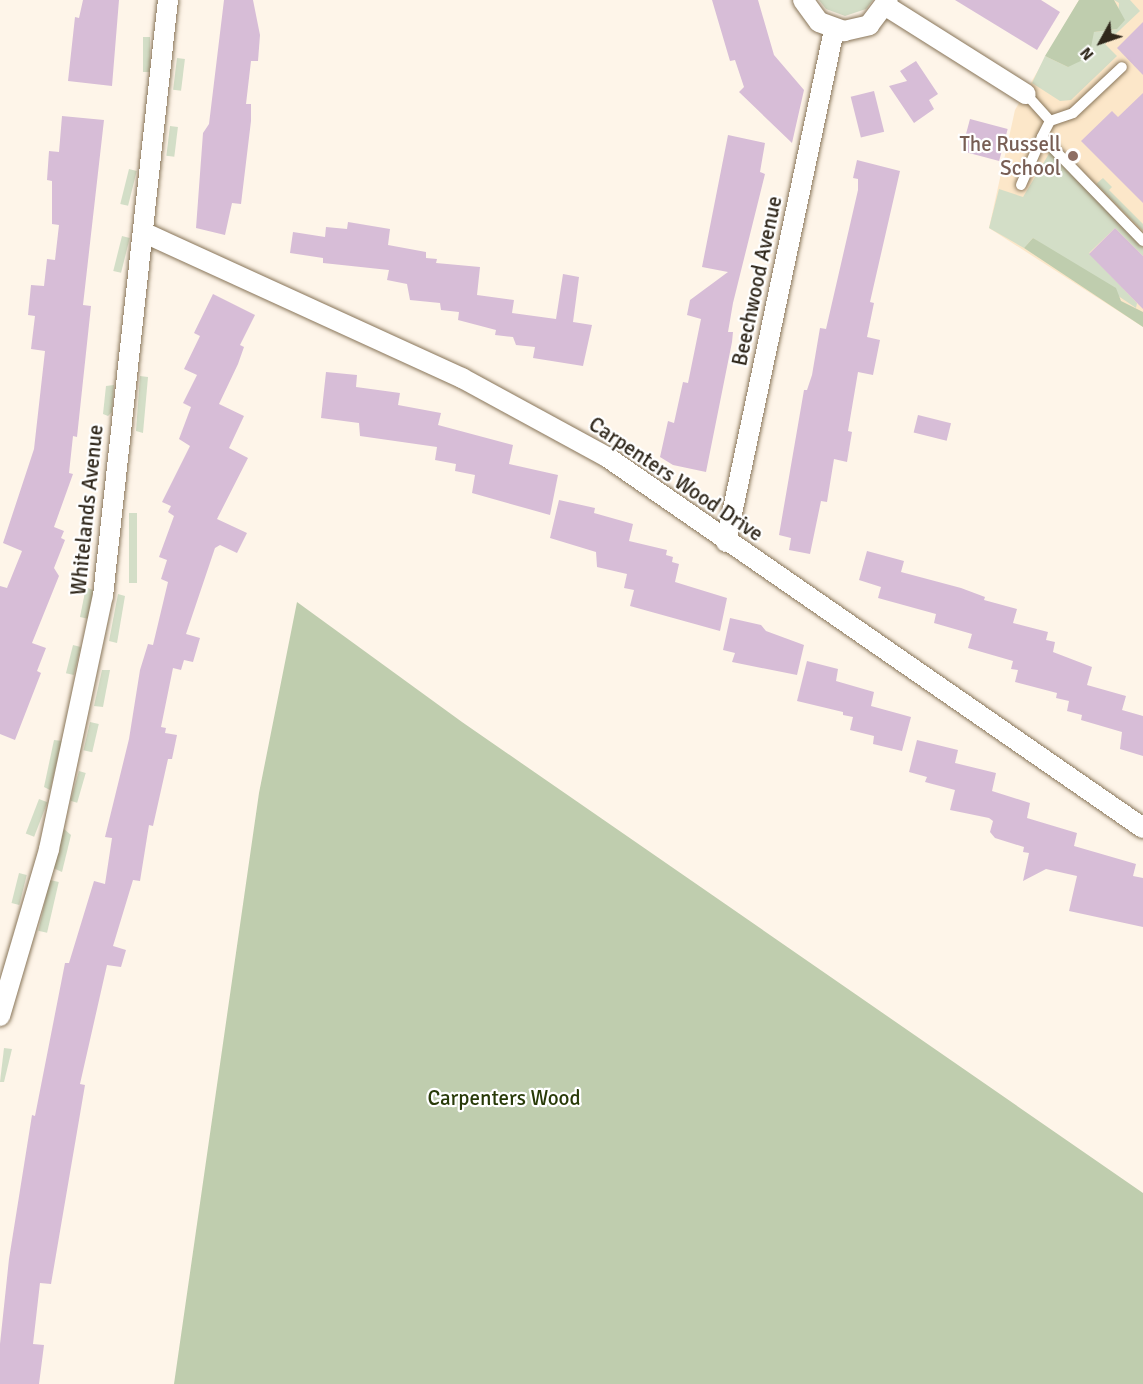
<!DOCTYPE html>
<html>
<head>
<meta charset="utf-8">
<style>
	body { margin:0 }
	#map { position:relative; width:1143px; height:1384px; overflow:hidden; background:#fef5e9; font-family:Signika,sans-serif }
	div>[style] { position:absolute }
	.built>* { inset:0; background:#fce7c9 }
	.green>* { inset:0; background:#d3dec7; transform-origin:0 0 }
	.forest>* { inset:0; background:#bfcdae }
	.building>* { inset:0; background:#d7bdd7; transform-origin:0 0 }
	.roads { filter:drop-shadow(0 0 2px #887559) drop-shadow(0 0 2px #887559) }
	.lane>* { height:10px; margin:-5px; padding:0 5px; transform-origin:5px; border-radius:5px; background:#fff }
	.street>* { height:20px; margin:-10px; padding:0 10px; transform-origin:10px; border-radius:10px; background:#fff }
	.dots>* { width:16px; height:16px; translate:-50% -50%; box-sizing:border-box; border:3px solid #fff; border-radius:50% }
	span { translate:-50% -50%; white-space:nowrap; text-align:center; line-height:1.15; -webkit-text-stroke:4.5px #fff; paint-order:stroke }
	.education-label { font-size:21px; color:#785e54 }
	.right { translate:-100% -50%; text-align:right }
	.street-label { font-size:21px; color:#30281c }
	.park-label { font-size:21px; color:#283a08 }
	.north { position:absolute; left:1071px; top:12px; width:60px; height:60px; -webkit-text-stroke:4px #fff; paint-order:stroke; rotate:230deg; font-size:16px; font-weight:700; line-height:24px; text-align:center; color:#30281c }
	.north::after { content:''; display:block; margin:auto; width:21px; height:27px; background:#30281c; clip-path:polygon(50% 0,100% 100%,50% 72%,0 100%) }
</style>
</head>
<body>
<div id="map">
	<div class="built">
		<i style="clip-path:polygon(1079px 0,1143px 0,1143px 327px,989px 228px,1015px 110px)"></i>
	</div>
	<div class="green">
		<i style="clip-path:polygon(819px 0,873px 0,866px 9px,845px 16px,826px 9px)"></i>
		<i style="clip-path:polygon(1114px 0,1130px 0,1140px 11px,1105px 44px,1117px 56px,1071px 100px,1060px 101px,1032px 83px,1045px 56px,1068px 67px,1094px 32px,1117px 29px,1119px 3px)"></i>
		<i style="left:143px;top:37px;width:7px;height:35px"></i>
		<i style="left:177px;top:58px;width:8px;height:32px;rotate:7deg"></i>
		<i style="left:170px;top:126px;width:8px;height:30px;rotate:7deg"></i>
		<i style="clip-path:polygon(1050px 152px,1143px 247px,1143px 256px,1115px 228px,1089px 253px,1137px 303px,1136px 308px,1033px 238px,1024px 248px,989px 228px,999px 189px,1023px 197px)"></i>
		<i style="left:129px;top:169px;width:8px;height:36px;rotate:14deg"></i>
		<i style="clip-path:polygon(1103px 178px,1112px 187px,1109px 190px,1143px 224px,1143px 231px,1096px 184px)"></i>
		<i style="left:122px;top:236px;width:8px;height:36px;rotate:14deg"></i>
		<i style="clip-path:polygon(140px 376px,148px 377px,143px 433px,136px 431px)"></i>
		<i style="clip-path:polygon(114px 385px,112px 412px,108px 416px,103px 414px,106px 386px)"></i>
		<i style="left:129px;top:513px;width:8px;height:70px"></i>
		<i style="clip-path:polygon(86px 587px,93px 590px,89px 619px,80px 617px)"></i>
		<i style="clip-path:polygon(118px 594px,125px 596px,117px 643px,109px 641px)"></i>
		<i style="left:73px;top:645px;width:8px;height:29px;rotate:14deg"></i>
		<i style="clip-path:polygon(102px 670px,110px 670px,103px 707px,94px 706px)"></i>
		<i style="left:90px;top:722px;width:9px;height:29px;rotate:13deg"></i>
		<i style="clip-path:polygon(54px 740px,62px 741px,50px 790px,44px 787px)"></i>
		<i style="left:79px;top:771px;width:7px;height:31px;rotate:16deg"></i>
		<i style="left:39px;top:799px;width:9px;height:37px;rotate:21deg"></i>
		<i style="clip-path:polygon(64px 829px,71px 835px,62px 872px,53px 868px)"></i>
		<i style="left:19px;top:873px;width:8px;height:31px;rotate:14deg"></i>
		<i style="left:50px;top:880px;width:9px;height:52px;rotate:13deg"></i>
		<i style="clip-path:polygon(4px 1048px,12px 1049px,4px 1082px,0 1082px)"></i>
	</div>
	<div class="forest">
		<i style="clip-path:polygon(1079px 0,1114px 0,1125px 20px,1117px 29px,1094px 32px,1089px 57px,1068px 67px,1045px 56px)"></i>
		<i style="clip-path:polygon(1033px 238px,1116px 288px,1121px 301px,1143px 312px,1143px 327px,1024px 248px)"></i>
		<i style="clip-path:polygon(297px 602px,462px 722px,1143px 1193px,1143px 1384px,174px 1384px,259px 793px)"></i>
	</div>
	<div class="building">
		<i style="clip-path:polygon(83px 0,119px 0,112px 86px,68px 81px,75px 17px,79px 18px)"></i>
		<i style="clip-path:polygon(224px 0,253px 0,260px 35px,258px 61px,251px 61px,246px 104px,251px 104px,251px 121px,241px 204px,232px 203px,225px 235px,196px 228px,203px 133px,209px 124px)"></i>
		<i style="clip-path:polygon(712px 0,758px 0,774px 55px,804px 90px,792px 143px,739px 92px,744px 87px,735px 60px,730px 61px)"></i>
		<i style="clip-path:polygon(955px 0,1041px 0,1060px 12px,1037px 50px)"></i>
		<i style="clip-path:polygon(1143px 22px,1143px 75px,1117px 48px)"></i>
		<i style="clip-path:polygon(916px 61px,938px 94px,929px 100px,934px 109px,914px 123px,889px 86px,907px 81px,900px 71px)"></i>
		<i style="left:874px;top:91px;width:42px;height:24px;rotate:76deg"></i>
		<i style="clip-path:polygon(1143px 93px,1143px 203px,1081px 141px,1112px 111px,1118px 117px)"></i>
		<i style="clip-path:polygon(62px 116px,104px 120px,83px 305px,91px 306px,77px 437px,73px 436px,69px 473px,73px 474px,54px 527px,64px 531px,61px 538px,65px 540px,54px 568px,59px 576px,32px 643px,46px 648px,37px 671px,41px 673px,15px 740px,0 734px,0 586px,7px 588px,22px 551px,3px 543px,34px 449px,45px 351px,31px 349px,35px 316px,28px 315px,31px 285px,44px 286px,47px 259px,55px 260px,59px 225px,52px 224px,52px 181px,47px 180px,49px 151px,59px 152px)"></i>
		<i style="left:970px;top:119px;width:39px;height:33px;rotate:15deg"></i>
		<i style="clip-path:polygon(728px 135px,765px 143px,760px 172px,765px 174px,733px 303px,728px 332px,733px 332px,732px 342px,706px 472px,673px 465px,660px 457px,668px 421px,674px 423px,683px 382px,688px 383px,701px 319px,687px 315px,690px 300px,728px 272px,702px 267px)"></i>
		<i style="clip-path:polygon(857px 160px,900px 171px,870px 302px,874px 303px,867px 337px,880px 340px,873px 375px,858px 372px,848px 431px,852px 432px,847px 462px,834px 459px,827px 502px,821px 501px,810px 554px,789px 550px,791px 538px,779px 535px,804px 390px,807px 390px,812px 375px,820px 328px,826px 329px,858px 190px,858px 179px,853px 178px)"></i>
		<i style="clip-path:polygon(348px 222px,390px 229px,388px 245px,426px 252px,426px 258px,437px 259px,436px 263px,480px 267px,477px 295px,514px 300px,512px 313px,556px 319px,563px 274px,579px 277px,573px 322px,592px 325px,583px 366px,533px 358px,535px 347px,516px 345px,513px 337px,495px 335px,496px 330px,458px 320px,459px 312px,441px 310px,440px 303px,410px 300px,407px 284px,387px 280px,389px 270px,323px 263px,323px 258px,290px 253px,293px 232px,325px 237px,326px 227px,347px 229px)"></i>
		<i style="clip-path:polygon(1115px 228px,1143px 256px,1143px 309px,1089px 254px)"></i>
		<i style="clip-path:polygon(213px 294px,255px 315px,240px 345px,244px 347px,238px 364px,219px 404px,244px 416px,229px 448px,248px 458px,217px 519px,247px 533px,237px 553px,220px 545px,215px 548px,186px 634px,200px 638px,193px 662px,184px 660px,181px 670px,173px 668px,161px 727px,166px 728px,165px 733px,177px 735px,172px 759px,168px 759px,153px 826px,149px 825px,140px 881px,133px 880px,113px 946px,126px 950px,121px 967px,107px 965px,80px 1084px,85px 1085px,51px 1284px,40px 1283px,33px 1344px,44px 1345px,39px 1384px,0 1384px,0 1344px,9px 1259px,32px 1115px,35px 1116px,65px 963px,69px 963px,94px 881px,105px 884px,112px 838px,105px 837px,129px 739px,140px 670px,148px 644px,153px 645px,168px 582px,161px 579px,167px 560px,159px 557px,174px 516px,168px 512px,171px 506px,162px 502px,190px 446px,179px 439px,191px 407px,183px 403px,197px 375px,184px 369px,200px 336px,194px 333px)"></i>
		<i style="clip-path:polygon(326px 372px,357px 375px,356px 387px,400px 393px,398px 405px,441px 413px,438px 425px,513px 445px,509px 464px,558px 475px,550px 515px,472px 493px,475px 475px,455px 471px,456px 464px,435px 460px,437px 447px,360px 436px,359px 423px,321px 418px)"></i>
		<i style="left:918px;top:415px;width:34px;height:18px;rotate:14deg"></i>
		<i style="clip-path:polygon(559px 500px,595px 508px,594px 513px,633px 524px,629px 541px,667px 550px,666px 555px,673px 557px,672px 562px,679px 564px,675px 582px,727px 598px,720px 631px,630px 606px,634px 590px,624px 588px,627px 574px,597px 567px,596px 552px,550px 538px)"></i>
		<i style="clip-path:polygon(867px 551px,904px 561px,901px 572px,961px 588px,985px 597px,984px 600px,1017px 609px,1013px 623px,1048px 632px,1046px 640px,1055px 642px,1053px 652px,1092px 667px,1087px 685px,1126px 696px,1122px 710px,1143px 716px,1143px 756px,1120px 749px,1122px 732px,1081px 720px,1082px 715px,1067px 711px,1069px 701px,1056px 698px,1057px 693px,1015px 682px,1018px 670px,1011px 669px,1013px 661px,968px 648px,972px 634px,934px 623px,936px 614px,878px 598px,881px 587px,859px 580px)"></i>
		<i style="clip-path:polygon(730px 618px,761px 625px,766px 631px,804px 645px,797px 675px,732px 662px,735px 653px,723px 650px)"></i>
		<i style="clip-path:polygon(807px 661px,838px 669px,836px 681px,874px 692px,871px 706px,911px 717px,902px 751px,873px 744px,874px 736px,850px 730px,853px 717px,843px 715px,843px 712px,797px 701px)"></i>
		<i style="clip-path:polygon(917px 740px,958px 750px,955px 763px,996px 773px,992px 791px,1030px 803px,1027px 818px,1077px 833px,1074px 846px,1136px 864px,1133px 876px,1143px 878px,1143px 927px,1069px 911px,1077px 876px,1046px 869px,1023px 881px,1029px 853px,1023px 852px,1024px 847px,995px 838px,990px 832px,993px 821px,989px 818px,950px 810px,955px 790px,925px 782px,927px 777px,909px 772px)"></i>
	</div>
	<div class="roads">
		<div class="lane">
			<i style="left:1026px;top:94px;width:36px;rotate:48deg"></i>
			<i style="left:1050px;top:121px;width:24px;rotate:-19deg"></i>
			<i style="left:1073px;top:113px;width:67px;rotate:-43.2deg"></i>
			<i style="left:1050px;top:121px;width:18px;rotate:117deg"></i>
			<i style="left:1042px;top:137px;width:145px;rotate:45.8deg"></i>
			<i style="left:1021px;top:185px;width:52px;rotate:-66.4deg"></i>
		</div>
		<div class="street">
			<i style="left:803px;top:0;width:27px;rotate:54deg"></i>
			<i style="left:819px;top:22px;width:27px;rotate:20deg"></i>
			<i style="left:844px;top:31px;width:26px;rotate:-13deg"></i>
			<i style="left:869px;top:25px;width:31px;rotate:-53deg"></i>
			<i style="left:886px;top:6px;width:165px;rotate:32.2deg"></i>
			<i style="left:145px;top:233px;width:349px;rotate:24.6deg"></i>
			<i style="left:462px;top:378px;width:165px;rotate:28.6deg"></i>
			<i style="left:607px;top:457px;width:652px;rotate:34.69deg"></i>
			<i style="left:726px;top:542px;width:523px;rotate:-78.09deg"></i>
			<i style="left:0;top:1016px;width:174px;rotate:-73.6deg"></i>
			<i style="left:49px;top:849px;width:259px;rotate:-78deg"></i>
			<i style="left:103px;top:596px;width:600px;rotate:-83.78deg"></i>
		</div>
	</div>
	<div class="dots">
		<i style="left:1073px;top:156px;background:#8d6e63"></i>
	</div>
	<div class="education-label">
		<span class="right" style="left:1061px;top:156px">The Russell<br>School</span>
	</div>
	<div class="street-label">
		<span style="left:757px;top:281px;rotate:-78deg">Beechwood Avenue</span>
		<span style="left:676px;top:479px;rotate:34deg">Carpenters Wood Drive</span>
		<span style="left:87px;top:510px;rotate:-84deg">Whitelands Avenue</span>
	</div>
	<div class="park-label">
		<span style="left:504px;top:1098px">Carpenters Wood</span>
	</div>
	<div class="north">N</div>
</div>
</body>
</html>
